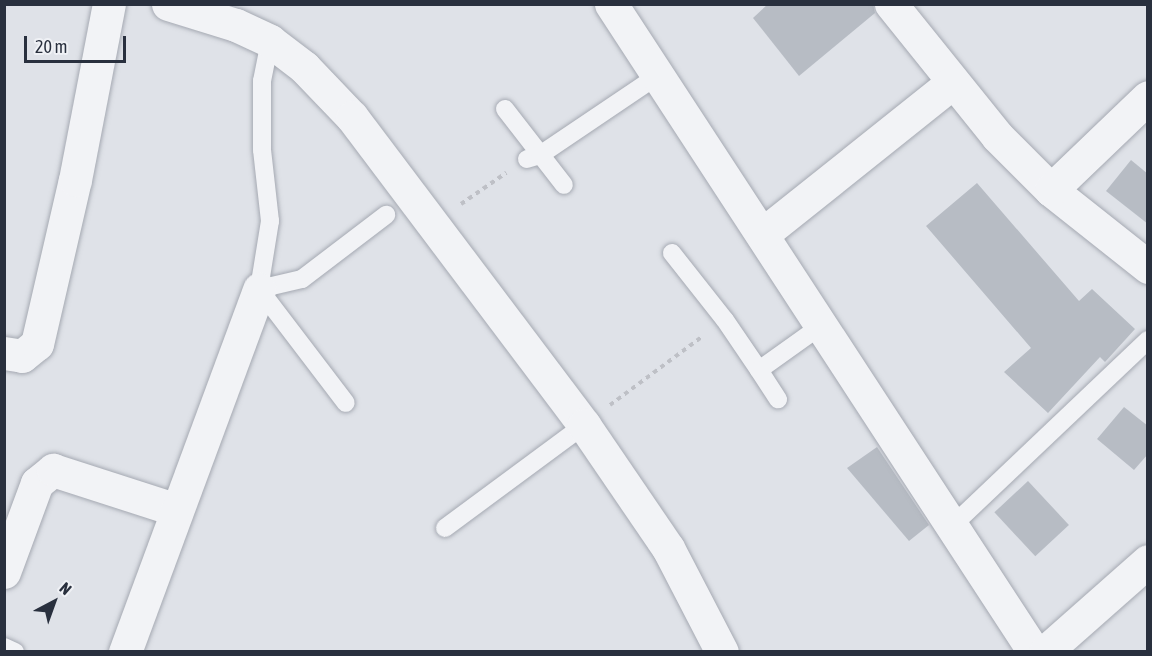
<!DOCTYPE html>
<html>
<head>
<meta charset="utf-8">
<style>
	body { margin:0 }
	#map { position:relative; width:1152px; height:656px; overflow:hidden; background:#dfe2e8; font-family:"Asap Condensed",sans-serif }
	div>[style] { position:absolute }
	.building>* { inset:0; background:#b7bcc4; transform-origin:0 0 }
	.path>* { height:4px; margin-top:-2px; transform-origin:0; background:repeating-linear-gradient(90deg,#bec0c6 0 4.5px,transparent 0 9px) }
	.roads { filter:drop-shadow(0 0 2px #a5a9b2) drop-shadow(0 0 2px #a5a9b2) }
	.lane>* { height:18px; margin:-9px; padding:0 9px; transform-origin:9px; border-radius:9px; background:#f2f3f6 }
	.street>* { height:33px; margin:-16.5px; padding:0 16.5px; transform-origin:16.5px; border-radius:16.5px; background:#f2f3f6 }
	span { translate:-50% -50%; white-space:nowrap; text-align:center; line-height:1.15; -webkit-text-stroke:5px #eff1f5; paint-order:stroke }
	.frame { position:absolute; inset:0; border:6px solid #29303e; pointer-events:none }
	.north { position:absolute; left:24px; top:572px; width:60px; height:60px; -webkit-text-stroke:4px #eff1f5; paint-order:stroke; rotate:41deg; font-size:16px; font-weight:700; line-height:24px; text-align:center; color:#29303e }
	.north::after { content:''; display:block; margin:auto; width:21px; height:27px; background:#29303e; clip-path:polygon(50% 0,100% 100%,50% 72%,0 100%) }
	.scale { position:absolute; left:24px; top:36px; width:102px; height:27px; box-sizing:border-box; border:3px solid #29303e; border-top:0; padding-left:8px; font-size:18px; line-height:21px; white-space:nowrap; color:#29303e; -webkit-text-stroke:4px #eff1f5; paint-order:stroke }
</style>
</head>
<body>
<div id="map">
	<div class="building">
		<i style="clip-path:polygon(768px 4px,873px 4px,875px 13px,799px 76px,753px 18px)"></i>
		<i style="clip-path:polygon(1131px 160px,1148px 174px,1148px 224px,1106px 191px)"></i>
		<i style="clip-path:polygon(977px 183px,1079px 301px,1092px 289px,1135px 329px,1105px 362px,1100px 357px,1048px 413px,1004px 372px,1031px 348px,926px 226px)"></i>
		<i style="clip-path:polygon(1124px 407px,1148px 426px,1148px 454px,1134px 470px,1097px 439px)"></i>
		<i style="clip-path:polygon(877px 447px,929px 525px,909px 541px,847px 468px)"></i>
		<i style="left:1028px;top:481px;width:60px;height:46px;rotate:47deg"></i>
	</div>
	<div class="path">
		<i style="left:461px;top:204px;width:55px;rotate:-34.6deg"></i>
		<i style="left:610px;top:405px;width:116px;rotate:-36.6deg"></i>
	</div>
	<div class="roads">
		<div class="lane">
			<i style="left:505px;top:109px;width:96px;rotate:52.2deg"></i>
			<i style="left:527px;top:159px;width:14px;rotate:-17deg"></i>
			<i style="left:540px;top:155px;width:141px;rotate:-34deg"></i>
			<i style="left:672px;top:253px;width:85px;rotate:51.7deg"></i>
			<i style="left:725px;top:320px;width:60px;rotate:55.8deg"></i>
			<i style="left:759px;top:370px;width:77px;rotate:-35.5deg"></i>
			<i style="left:259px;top:289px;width:69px;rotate:-80.8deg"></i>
			<i style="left:270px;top:221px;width:71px;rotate:-96.4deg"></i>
			<i style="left:262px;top:150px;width:69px;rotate:-90deg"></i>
			<i style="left:262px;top:81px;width:41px;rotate:-78.7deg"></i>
			<i style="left:259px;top:289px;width:44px;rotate:-13.1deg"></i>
			<i style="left:302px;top:279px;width:106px;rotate:-37.3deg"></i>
			<i style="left:259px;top:289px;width:143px;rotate:52.7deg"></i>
			<i style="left:759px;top:370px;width:35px;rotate:57deg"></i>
			<i style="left:953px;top:525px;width:269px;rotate:-43.5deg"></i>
			<i style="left:445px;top:528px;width:173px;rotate:-36.5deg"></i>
			<i style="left:4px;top:647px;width:12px;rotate:24deg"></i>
		</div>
		<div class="street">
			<i style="left:168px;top:4px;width:71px;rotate:17.2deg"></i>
			<i style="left:236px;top:25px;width:38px;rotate:25deg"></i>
			<i style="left:270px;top:41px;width:43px;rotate:37.4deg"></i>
			<i style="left:304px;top:67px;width:69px;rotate:46.2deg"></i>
			<i style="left:352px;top:117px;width:386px;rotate:53deg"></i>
			<i style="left:584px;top:425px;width:149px;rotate:55.7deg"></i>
			<i style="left:668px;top:548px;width:117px;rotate:62.6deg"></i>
			<i style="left:611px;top:4px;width:774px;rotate:56.86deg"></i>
			<i style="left:891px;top:4px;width:169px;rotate:51.2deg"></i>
			<i style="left:997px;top:136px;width:76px;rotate:45deg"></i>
			<i style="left:1051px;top:190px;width:124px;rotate:38.4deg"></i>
			<i style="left:1051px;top:190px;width:134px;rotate:-43.8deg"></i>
			<i style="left:764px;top:233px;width:241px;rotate:-38.6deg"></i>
			<i style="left:4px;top:353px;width:18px;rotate:9deg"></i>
			<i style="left:22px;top:356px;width:19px;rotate:-39deg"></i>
			<i style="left:37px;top:344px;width:168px;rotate:-77deg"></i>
			<i style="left:75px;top:180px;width:179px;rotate:-79.1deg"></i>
			<i style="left:4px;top:572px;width:95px;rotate:-69.7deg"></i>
			<i style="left:37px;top:483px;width:21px;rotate:-39deg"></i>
			<i style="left:53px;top:470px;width:130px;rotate:17.9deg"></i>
			<i style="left:125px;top:652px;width:387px;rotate:-69.7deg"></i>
			<i style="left:1045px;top:652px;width:137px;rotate:-41.5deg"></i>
		</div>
	</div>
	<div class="frame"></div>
	<div class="north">N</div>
	<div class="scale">20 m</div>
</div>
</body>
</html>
